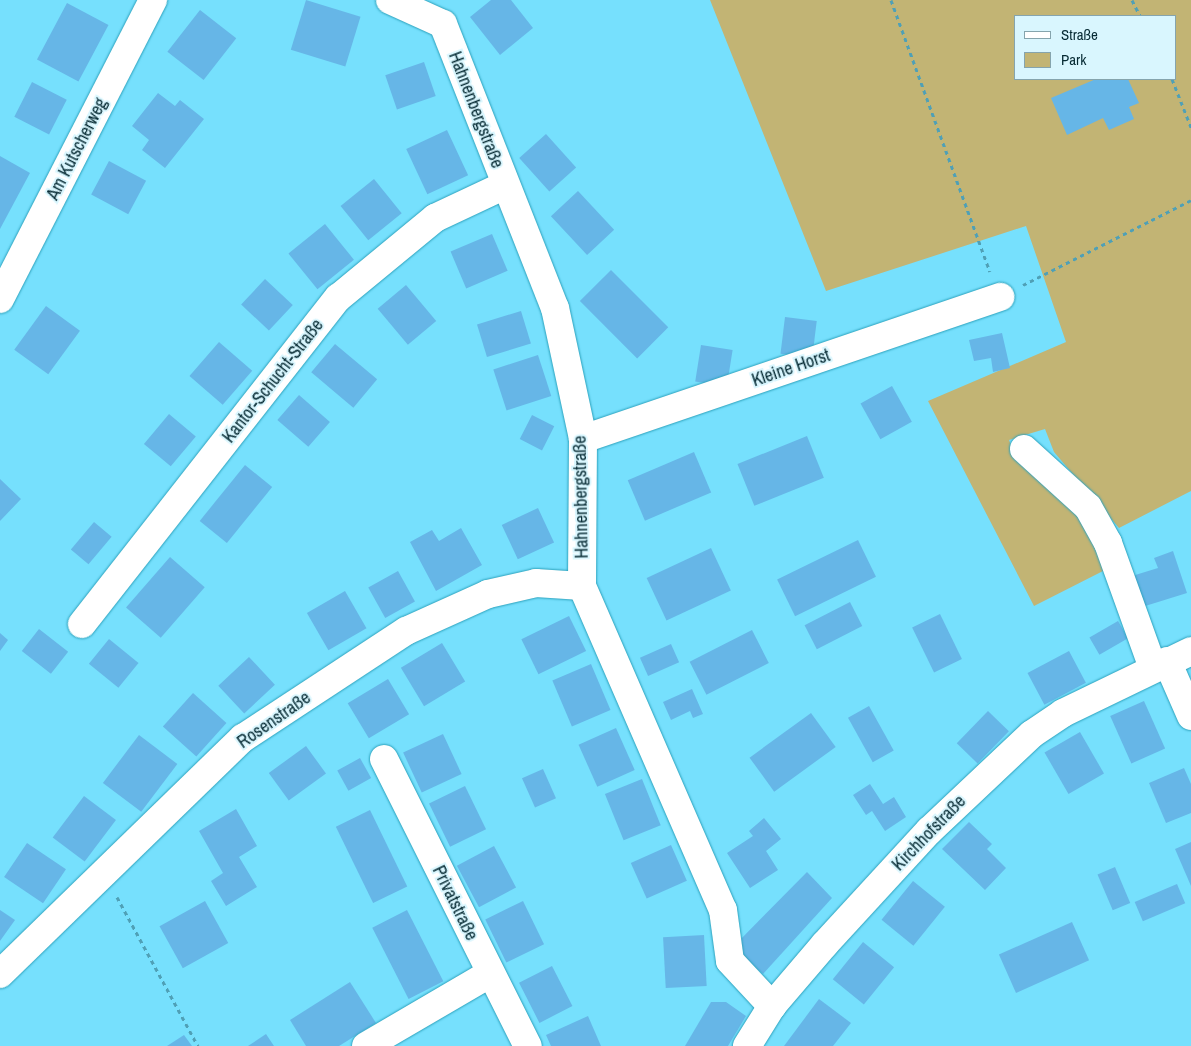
<!DOCTYPE html>
<html>
<head>
<meta charset="utf-8">
<style>
	body { margin:0 }
	#map { position:relative; width:1191px; height:1046px; overflow:hidden; background:#76e0fd; font-family:"Archivo Narrow",sans-serif }
	div>[style] { position:absolute }
	.green>* { inset:0; background:#c2b474 }
	.building>* { inset:0; background:#66b6e7; transform-origin:0 0 }
	.path>* { height:3px; margin-top:-1.5px; transform-origin:0; background:repeating-linear-gradient(90deg,#4fa0b6 0 4px,transparent 0 8px) }
	.roads { filter:drop-shadow(0 0 1px #2ca1bc) drop-shadow(0 0 1px #2ca1bc) }
	.minor>* { height:28px; margin:-14px; padding:0 14px; transform-origin:14px; border-radius:14px; background:#fff }
	span { translate:-50% -50%; white-space:nowrap; text-align:center; line-height:1.15; -webkit-text-stroke:4px #d9f6fe; paint-order:stroke }
	.street-label { font-size:18px; color:#062a33 }
	.legend { position:absolute; left:1014px; top:15px; width:162px; height:65px; box-sizing:border-box; background:#d9f6fe; border:1px solid #85a4ad; margin:0; padding:6px 9px; list-style:none; font-size:15px; color:#062a33 }
	.legend li { display:flex; align-items:center; gap:10px; height:25px }
	.legend b { width:25px; border:1px solid #85a4ad }
</style>
</head>
<body>
<div id="map">
	<div class="green">
		<i style="clip-path:polygon(evenodd,710px 0,1191px 0,1191px 491px,1119px 528px,1054px 452px,1045px 429px,1009px 440px,1017px 461px,1081px 516px,1105px 570px,1034px 606px,928px 401px,1066px 342px,1026px 226px,826px 291px,710px 0,1015px 16px,1175px 16px,1175px 79px,1015px 79px,1015px 16px)"></i>
	</div>
	<div class="building">
		<i style="left:306px;top:0;width:57px;height:52px;rotate:17deg"></i>
		<i style="clip-path:polygon(491px 0,511px 0,533px 28px,500px 55px,470px 17px)"></i>
		<i style="left:67px;top:3px;width:47px;height:64px;rotate:28deg"></i>
		<i style="left:200px;top:10px;width:46px;height:53px;rotate:38deg"></i>
		<i style="left:424px;top:62px;width:36px;height:41px;rotate:71deg"></i>
		<i style="clip-path:polygon(1096px 79px,1128px 79px,1139px 103px,1129px 107px,1134px 119px,1109px 130px,1103px 118px,1067px 135px,1051px 98px)"></i>
		<i style="left:32px;top:82px;width:39px;height:39px;rotate:27deg"></i>
		<i style="clip-path:polygon(158px 93px,175px 106px,180px 100px,204px 119px,165px 168px,142px 150px,149px 140px,132px 126px)"></i>
		<i style="left:447px;top:130px;width:50px;height:45px;rotate:65deg"></i>
		<i style="left:546px;top:134px;width:45px;height:36px;rotate:48deg"></i>
		<i style="clip-path:polygon(0 156px,30px 173px,0 229px)"></i>
		<i style="left:109px;top:161px;width:42px;height:38px;rotate:28deg"></i>
		<i style="left:374px;top:179px;width:44px;height:43px;rotate:51deg"></i>
		<i style="left:578px;top:191px;width:53px;height:37px;rotate:47deg"></i>
		<i style="left:325px;top:224px;width:46px;height:47px;rotate:51deg"></i>
		<i style="left:492px;top:234px;width:40px;height:45px;rotate:67deg"></i>
		<i style="left:611px;top:270px;width:81px;height:44px;rotate:45deg"></i>
		<i style="left:265px;top:279px;width:38px;height:35px;rotate:43deg"></i>
		<i style="left:406px;top:285px;width:47px;height:37px;rotate:50deg"></i>
		<i style="left:46px;top:306px;width:42px;height:54px;rotate:36deg"></i>
		<i style="left:521px;top:311px;width:34px;height:46px;rotate:73deg"></i>
		<i style="left:785px;top:317px;width:32px;height:37px;rotate:7deg"></i>
		<i style="clip-path:polygon(1002px 333px,1010px 368px,993px 372px,991px 358px,974px 361px,969px 340px)"></i>
		<i style="left:219px;top:342px;width:44px;height:45px;rotate:41deg"></i>
		<i style="left:335px;top:344px;width:55px;height:37px;rotate:40deg"></i>
		<i style="left:701px;top:345px;width:32px;height:37px;rotate:9deg"></i>
		<i style="left:538px;top:355px;width:43px;height:47px;rotate:72deg"></i>
		<i style="left:892px;top:386px;width:41px;height:36px;rotate:61deg"></i>
		<i style="left:299px;top:395px;width:41px;height:33px;rotate:41deg"></i>
		<i style="left:169px;top:414px;width:35px;height:39px;rotate:40deg"></i>
		<i style="left:532px;top:415px;width:25px;height:27px;rotate:27deg"></i>
		<i style="left:807px;top:436px;width:45px;height:75px;rotate:68deg"></i>
		<i style="left:694px;top:452px;width:44px;height:72px;rotate:67deg"></i>
		<i style="left:245px;top:465px;width:35px;height:72px;rotate:39deg"></i>
		<i style="clip-path:polygon(0 479px,21px 499px,0 521px)"></i>
		<i style="left:538px;top:508px;width:38px;height:40px;rotate:65deg"></i>
		<i style="left:94px;top:522px;width:23px;height:36px;rotate:40deg"></i>
		<i style="clip-path:polygon(461px 528px,482px 565px,436px 591px,410px 542px,432px 530px,439px 541px)"></i>
		<i style="left:858px;top:540px;width:41px;height:90px;rotate:64deg"></i>
		<i style="left:711px;top:548px;width:47px;height:71px;rotate:65deg"></i>
		<i style="clip-path:polygon(1173px 551px,1187px 593px,1142px 607px,1132px 576px,1158px 568px,1154px 558px)"></i>
		<i style="left:170px;top:557px;width:46px;height:67px;rotate:41deg"></i>
		<i style="left:398px;top:571px;width:35px;height:34px;rotate:61deg"></i>
		<i style="left:345px;top:591px;width:43px;height:44px;rotate:60deg"></i>
		<i style="left:850px;top:602px;width:27px;height:51px;rotate:63deg"></i>
		<i style="left:940px;top:614px;width:50px;height:31px;rotate:64deg"></i>
		<i style="left:569px;top:616px;width:39px;height:53px;rotate:64deg"></i>
		<i style="left:1118px;top:621px;width:20px;height:33px;rotate:60deg"></i>
		<i style="left:39px;top:629px;width:37px;height:28px;rotate:38deg"></i>
		<i style="left:752px;top:630px;width:37px;height:70px;rotate:63deg"></i>
		<i style="clip-path:polygon(0 633px,8px 640px,0 651px)"></i>
		<i style="left:109px;top:639px;width:38px;height:32px;rotate:39deg"></i>
		<i style="left:442px;top:643px;width:45px;height:48px;rotate:59deg"></i>
		<i style="left:671px;top:644px;width:20px;height:34px;rotate:66deg"></i>
		<i style="left:1069px;top:651px;width:36px;height:47px;rotate:62deg"></i>
		<i style="left:249px;top:657px;width:38px;height:42px;rotate:47deg"></i>
		<i style="left:591px;top:664px;width:50px;height:42px;rotate:67deg"></i>
		<i style="left:388px;top:679px;width:41px;height:47px;rotate:59deg"></i>
		<i style="clip-path:polygon(692px 689px,703px 714px,693px 718px,690px 711px,671px 720px,663px 702px)"></i>
		<i style="left:193px;top:693px;width:45px;height:45px;rotate:42deg"></i>
		<i style="left:1144px;top:701px;width:52px;height:37px;rotate:66deg"></i>
		<i style="left:869px;top:706px;width:51px;height:24px;rotate:61deg"></i>
		<i style="left:988px;top:711px;width:29px;height:45px;rotate:44deg"></i>
		<i style="left:811px;top:713px;width:42px;height:76px;rotate:54deg"></i>
		<i style="left:616px;top:728px;width:46px;height:41px;rotate:66deg"></i>
		<i style="left:1080px;top:732px;width:48px;height:41px;rotate:60deg"></i>
		<i style="left:443px;top:734px;width:44px;height:44px;rotate:65deg"></i>
		<i style="left:139px;top:735px;width:48px;height:60px;rotate:37deg"></i>
		<i style="left:306px;top:746px;width:34px;height:46px;rotate:54deg"></i>
		<i style="left:360px;top:758px;width:23px;height:26px;rotate:61deg"></i>
		<i style="clip-path:polygon(1184px 768px,1191px 784px,1191px 813px,1166px 823px,1149px 783px)"></i>
		<i style="left:543px;top:769px;width:32px;height:23px;rotate:66deg"></i>
		<i style="left:642px;top:779px;width:50px;height:40px;rotate:68deg"></i>
		<i style="clip-path:polygon(870px 784px,883px 804px,894px 797px,906px 817px,885px 831px,872px 811px,866px 815px,853px 795px)"></i>
		<i style="left:465px;top:786px;width:48px;height:40px;rotate:64deg"></i>
		<i style="left:84px;top:796px;width:40px;height:52px;rotate:37deg"></i>
		<i style="clip-path:polygon(236px 809px,257px 846px,239px 857px,257px 887px,226px 906px,211px 881px,223px 873px,199px 831px)"></i>
		<i style="left:370px;top:810px;width:85px;height:38px;rotate:64deg"></i>
		<i style="clip-path:polygon(764px 818px,781px 839px,766px 851px,778px 870px,750px 888px,727px 853px,753px 836px,749px 831px)"></i>
		<i style="clip-path:polygon(969px 822px,992px 844px,987px 849px,1006px 868px,985px 890px,942px 849px)"></i>
		<i style="clip-path:polygon(1191px 842px,1191px 886px,1175px 849px)"></i>
		<i style="left:27px;top:843px;width:47px;height:41px;rotate:34deg"></i>
		<i style="left:671px;top:845px;width:39px;height:44px;rotate:66deg"></i>
		<i style="left:494px;top:846px;width:47px;height:42px;rotate:62deg"></i>
		<i style="left:1115px;top:867px;width:39px;height:19px;rotate:67deg"></i>
		<i style="clip-path:polygon(807px 872px,832px 898px,763px 974px,732px 948px)"></i>
		<i style="left:913px;top:881px;width:41px;height:50px;rotate:39deg"></i>
		<i style="left:1177px;top:884px;width:21px;height:46px;rotate:67deg"></i>
		<i style="left:205px;top:901px;width:48px;height:52px;rotate:61deg"></i>
		<i style="left:523px;top:901px;width:48px;height:42px;rotate:64deg"></i>
		<i style="clip-path:polygon(0 910px,15px 920px,0 941px)"></i>
		<i style="left:407px;top:910px;width:80px;height:39px;rotate:63deg"></i>
		<i style="left:1072px;top:922px;width:42px;height:80px;rotate:66deg"></i>
		<i style="left:704px;top:935px;width:51px;height:41px;rotate:87deg"></i>
		<i style="left:863px;top:942px;width:40px;height:48px;rotate:39deg"></i>
		<i style="left:552px;top:966px;width:45px;height:37px;rotate:63deg"></i>
		<i style="clip-path:polygon(350px 982px,376px 1023px,339px 1046px,306px 1046px,290px 1020px)"></i>
		<i style="clip-path:polygon(819px 999px,851px 1023px,833px 1046px,784px 1046px)"></i>
		<i style="clip-path:polygon(711px 1002px,726px 1002px,746px 1016px,728px 1046px,685px 1046px)"></i>
		<i style="clip-path:polygon(588px 1016px,601px 1046px,551px 1046px,546px 1035px)"></i>
		<i style="clip-path:polygon(266px 1034px,274px 1046px,248px 1046px)"></i>
		<i style="clip-path:polygon(184px 1035px,192px 1046px,167px 1046px)"></i>
	</div>
	<div class="path">
		<i style="left:891px;top:0;width:289px;rotate:70deg"></i>
		<i style="left:1132px;top:0;width:18px;rotate:63deg"></i>
		<i style="left:1172px;top:79px;width:52px;rotate:68.4deg"></i>
		<i style="left:1023px;top:285px;width:188px;rotate:-26.8deg"></i>
		<i style="left:117px;top:897px;width:170px;rotate:61.5deg"></i>
	</div>
	<div class="roads">
		<div class="minor">
			<i style="left:390px;top:0;width:58px;rotate:24.4deg"></i>
			<i style="left:443px;top:24px;width:305px;rotate:68.5deg"></i>
			<i style="left:555px;top:308px;width:134px;rotate:77.9deg"></i>
			<i style="left:583px;top:439px;width:147px;rotate:90.4deg"></i>
			<i style="left:582px;top:586px;width:353px;rotate:66.5deg"></i>
			<i style="left:723px;top:910px;width:51px;rotate:82.2deg"></i>
			<i style="left:730px;top:961px;width:62px;rotate:47deg"></i>
			<i style="left:0;top:299px;width:336px;rotate:-62.9deg"></i>
			<i style="left:583px;top:439px;width:441px;rotate:-18.8deg"></i>
			<i style="left:1024px;top:449px;width:86px;rotate:42.2deg"></i>
			<i style="left:1088px;top:507px;width:41px;rotate:60.9deg"></i>
			<i style="left:1108px;top:543px;width:133px;rotate:70.2deg"></i>
			<i style="left:82px;top:624px;width:415px;rotate:-51.9deg"></i>
			<i style="left:338px;top:298px;width:126px;rotate:-39.5deg"></i>
			<i style="left:435px;top:218px;width:77px;rotate:-25.2deg"></i>
			<i style="left:1167px;top:661px;width:60px;rotate:66.4deg"></i>
			<i style="left:384px;top:759px;width:321px;rotate:63.4deg"></i>
			<i style="left:0;top:974px;width:339px;rotate:-44.2deg"></i>
			<i style="left:243px;top:738px;width:195px;rotate:-33.3deg"></i>
			<i style="left:406px;top:631px;width:90px;rotate:-24.3deg"></i>
			<i style="left:488px;top:594px;width:49px;rotate:-12.9deg"></i>
			<i style="left:536px;top:583px;width:46px;rotate:3.7deg"></i>
			<i style="left:366px;top:1046px;width:143px;rotate:-30.3deg"></i>
			<i style="left:747px;top:1046px;width:47px;rotate:-58deg"></i>
			<i style="left:772px;top:1006px;width:82px;rotate:-49.5deg"></i>
			<i style="left:825px;top:944px;width:154px;rotate:-47.4deg"></i>
			<i style="left:929px;top:831px;width:141px;rotate:-43.3deg"></i>
			<i style="left:1032px;top:734px;width:37px;rotate:-34deg"></i>
			<i style="left:1063px;top:713px;width:142px;rotate:-25.8deg"></i>
		</div>
	</div>
	<div class="street-label">
		<span style="left:476px;top:110px;rotate:69deg">Hahnenbergstraße</span>
		<span style="left:77px;top:149px;rotate:-63deg">Am Kutscherweg</span>
		<span style="left:791px;top:368px;rotate:-19deg">Kleine Horst</span>
		<span style="left:273px;top:381px;rotate:-52deg">Kantor-Schucht-Straße</span>
		<span style="left:581px;top:497px;rotate:-91deg">Hahnenbergstraße</span>
		<span style="left:274px;top:720px;rotate:-35deg">Rosenstraße</span>
		<span style="left:929px;top:833px;rotate:-46deg">Kirchhofstraße</span>
		<span style="left:455px;top:903px;rotate:64deg">Privatstraße</span>
	</div>
	<ul class="legend">
	<li><b style="height:6px;background:#fff"></b>Straße</li>
	<li><b style="height:14px;background:#c2b474"></b>Park</li>
	</ul>
</div>
</body>
</html>
